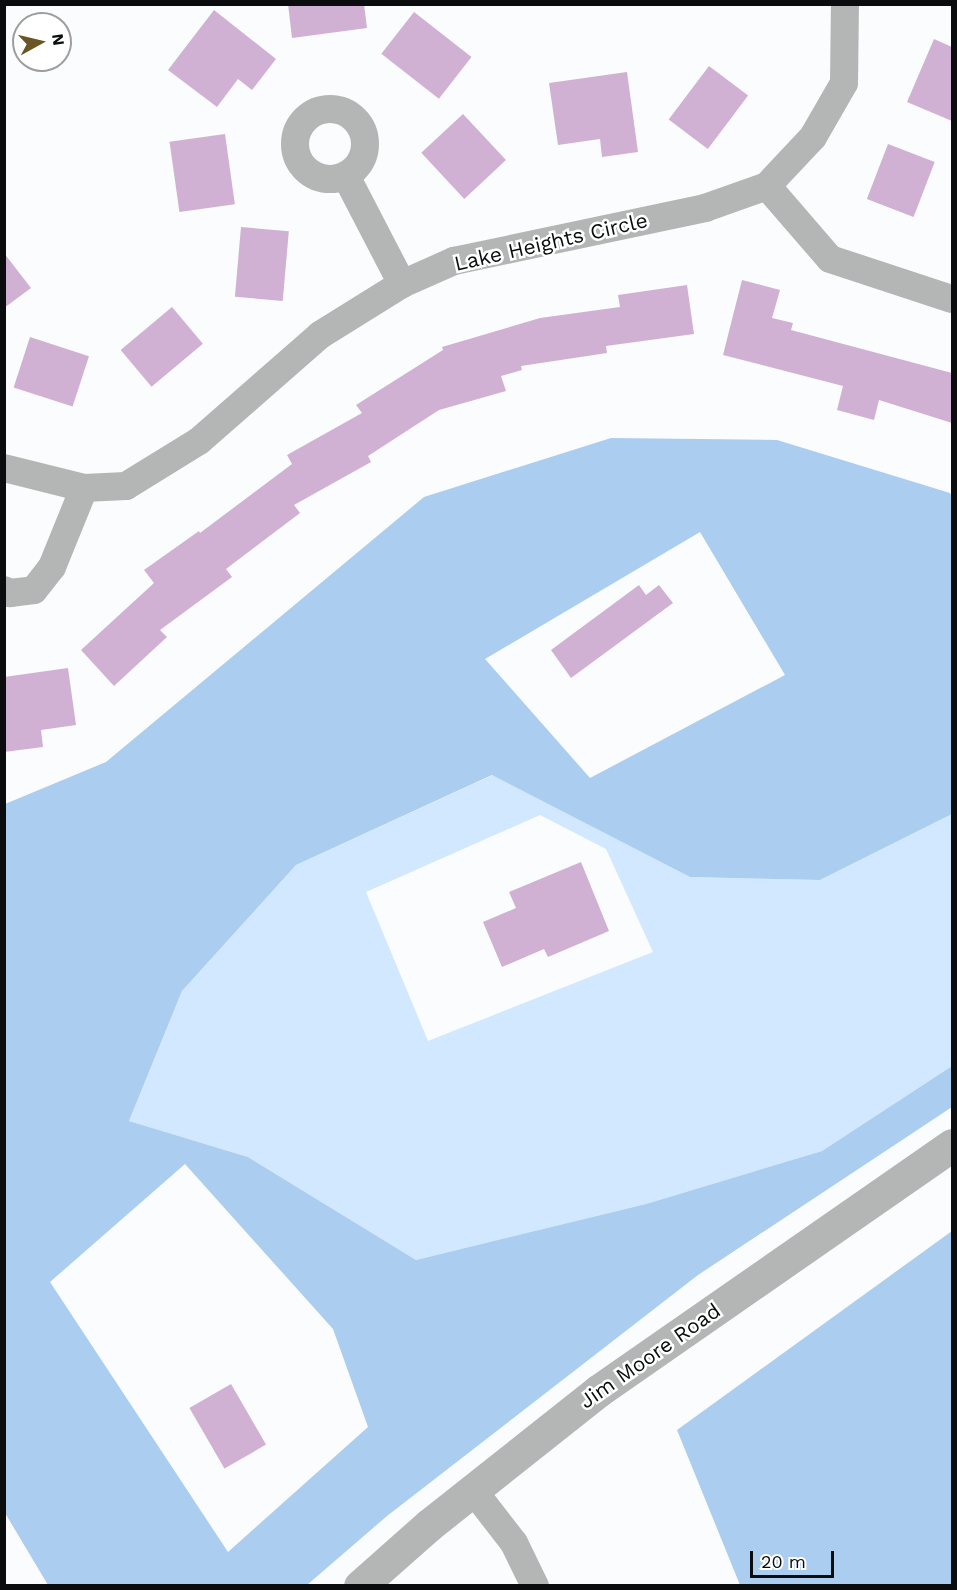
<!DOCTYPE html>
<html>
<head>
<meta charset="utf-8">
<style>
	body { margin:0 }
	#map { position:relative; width:957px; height:1590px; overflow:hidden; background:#fafcfe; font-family:"Work Sans",sans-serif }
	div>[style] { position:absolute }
	.green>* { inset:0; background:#d1e8ff }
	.forest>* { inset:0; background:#abcdef }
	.building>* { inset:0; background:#d0b1d4; transform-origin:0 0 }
	.minor>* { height:28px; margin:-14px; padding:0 14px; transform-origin:14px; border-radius:14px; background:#b3b6b4 }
	.minor>.ring { margin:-14px; padding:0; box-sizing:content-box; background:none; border:28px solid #b3b6b4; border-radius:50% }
	.tertiary>* { height:33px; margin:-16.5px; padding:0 16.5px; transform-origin:16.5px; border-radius:16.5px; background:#b3b6b4 }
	span { translate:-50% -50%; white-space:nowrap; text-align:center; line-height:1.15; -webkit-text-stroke:5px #fff; paint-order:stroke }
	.street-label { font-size:21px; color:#0a0c0d }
	.frame { position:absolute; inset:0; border:6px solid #0a0c0d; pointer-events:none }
	.north { position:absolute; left:12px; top:12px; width:60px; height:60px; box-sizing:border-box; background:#fff; border:2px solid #9d9e9e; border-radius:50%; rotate:82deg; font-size:16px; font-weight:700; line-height:24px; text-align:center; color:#0a0c0d }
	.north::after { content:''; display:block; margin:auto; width:21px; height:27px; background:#695624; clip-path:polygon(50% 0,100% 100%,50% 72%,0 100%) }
	.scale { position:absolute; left:750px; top:1551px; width:84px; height:27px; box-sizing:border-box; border:3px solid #0a0c0d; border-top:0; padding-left:8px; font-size:18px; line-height:21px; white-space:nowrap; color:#0a0c0d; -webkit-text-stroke:4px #fff; paint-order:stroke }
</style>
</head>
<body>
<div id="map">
	<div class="green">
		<i style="clip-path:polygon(evenodd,493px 775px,690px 877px,820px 880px,952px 814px,952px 1066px,822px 1151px,646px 1204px,416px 1260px,248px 1157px,129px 1121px,182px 991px,296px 865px,493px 775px,540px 815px,606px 849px,653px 952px,428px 1041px,366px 892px,540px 815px)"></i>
	</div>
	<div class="forest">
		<i style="clip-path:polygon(evenodd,611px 438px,777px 440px,950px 493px,952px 497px,952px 814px,820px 880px,690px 877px,492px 775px,296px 865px,182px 991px,129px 1121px,248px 1157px,416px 1260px,646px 1204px,822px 1151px,952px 1066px,952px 1107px,698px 1275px,387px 1516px,307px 1585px,48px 1585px,5px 1513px,5px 804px,106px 762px,424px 497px,611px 438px,700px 532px,785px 675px,590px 778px,485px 659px,700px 532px,611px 438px,185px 1164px,333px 1329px,368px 1427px,228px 1552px,50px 1282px,185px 1164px)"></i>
		<i style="clip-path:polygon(952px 1231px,952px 1585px,740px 1585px,677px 1430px)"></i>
	</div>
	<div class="building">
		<i style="clip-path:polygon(288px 4px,364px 4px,367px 28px,292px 38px)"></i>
		<i style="clip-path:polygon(214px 10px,276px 59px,252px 90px,238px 79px,217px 107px,168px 70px)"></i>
		<i style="left:414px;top:12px;width:73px;height:53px;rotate:38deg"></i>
		<i style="clip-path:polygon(934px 39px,952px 47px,952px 121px,907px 102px)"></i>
		<i style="left:709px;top:66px;width:49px;height:67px;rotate:37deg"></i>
		<i style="clip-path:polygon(627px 72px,638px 152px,602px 157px,600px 139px,558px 145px,549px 83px)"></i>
		<i style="left:463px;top:114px;width:63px;height:57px;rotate:47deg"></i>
		<i style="left:225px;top:134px;width:71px;height:56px;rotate:82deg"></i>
		<i style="left:888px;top:144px;width:50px;height:59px;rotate:21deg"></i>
		<i style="left:241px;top:227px;width:48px;height:70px;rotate:5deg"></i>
		<i style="clip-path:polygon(4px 253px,31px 288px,4px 308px)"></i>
		<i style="clip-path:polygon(742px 280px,780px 290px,772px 318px,793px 323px,791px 330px,952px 373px,952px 423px,879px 400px,874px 420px,837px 410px,843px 386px,723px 355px)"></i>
		<i style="clip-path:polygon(687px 285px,694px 334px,606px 346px,607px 353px,521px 366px,522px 370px,501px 376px,506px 391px,439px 410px,368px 456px,371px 462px,294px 505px,300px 513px,226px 569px,232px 577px,160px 630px,167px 637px,114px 686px,81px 650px,154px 583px,144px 570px,199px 531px,200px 533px,292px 464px,287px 455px,362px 413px,356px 405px,443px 350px,442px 347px,540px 318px,620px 307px,618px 295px)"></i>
		<i style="left:172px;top:307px;width:48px;height:67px;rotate:50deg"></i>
		<i style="left:30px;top:337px;width:62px;height:53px;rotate:18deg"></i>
		<i style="clip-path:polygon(639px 585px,646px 595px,659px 585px,673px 603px,571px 678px,551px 650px)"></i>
		<i style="clip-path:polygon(68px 668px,76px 725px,41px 730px,43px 747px,4px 752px,4px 677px)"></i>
		<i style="clip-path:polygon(581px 862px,609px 931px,548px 957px,544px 949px,502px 967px,483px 922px,516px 908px,509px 892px)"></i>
		<i style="left:231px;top:1384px;width:70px;height:48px;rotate:60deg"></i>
	</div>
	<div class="minor">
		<i class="ring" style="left:295px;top:109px;width:42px;height:42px"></i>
		<i style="left:346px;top:176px;width:122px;rotate:62.6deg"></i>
		<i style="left:767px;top:186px;width:96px;rotate:49.2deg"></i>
		<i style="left:830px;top:259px;width:128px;rotate:18.2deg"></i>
		<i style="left:4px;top:468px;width:82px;rotate:14deg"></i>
		<i style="left:84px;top:488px;width:42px;rotate:-2.7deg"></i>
		<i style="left:126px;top:486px;width:86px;rotate:-31.7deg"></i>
		<i style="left:199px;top:441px;width:161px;rotate:-41.2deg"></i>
		<i style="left:320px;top:335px;width:97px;rotate:-31.9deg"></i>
		<i style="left:402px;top:284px;width:57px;rotate:-23.9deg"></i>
		<i style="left:454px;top:261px;width:257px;rotate:-11.9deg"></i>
		<i style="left:705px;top:208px;width:66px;rotate:-19.5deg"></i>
		<i style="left:767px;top:186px;width:67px;rotate:-46.8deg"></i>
		<i style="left:813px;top:137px;width:62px;rotate:-60.1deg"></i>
		<i style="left:844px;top:83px;width:79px;rotate:-89.3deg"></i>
		<i style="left:4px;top:590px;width:7px;rotate:27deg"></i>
		<i style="left:10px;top:593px;width:24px;rotate:-7deg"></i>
		<i style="left:34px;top:590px;width:29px;rotate:-52deg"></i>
		<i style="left:52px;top:567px;width:85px;rotate:-67.9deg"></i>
		<i style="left:473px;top:1490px;width:67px;rotate:52.3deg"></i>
		<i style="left:514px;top:1543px;width:48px;rotate:64deg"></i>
	</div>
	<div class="tertiary">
		<i style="left:360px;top:1586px;width:92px;rotate:-41.5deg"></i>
		<i style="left:429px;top:1525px;width:216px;rotate:-38.4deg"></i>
		<i style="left:598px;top:1391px;width:431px;rotate:-34.8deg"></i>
	</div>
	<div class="street-label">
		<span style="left:551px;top:242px;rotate:-13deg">Lake Heights Circle</span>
		<span style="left:650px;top:1356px;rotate:-35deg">Jim Moore Road</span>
	</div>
	<div class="frame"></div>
	<div class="north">N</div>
	<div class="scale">20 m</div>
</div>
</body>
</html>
